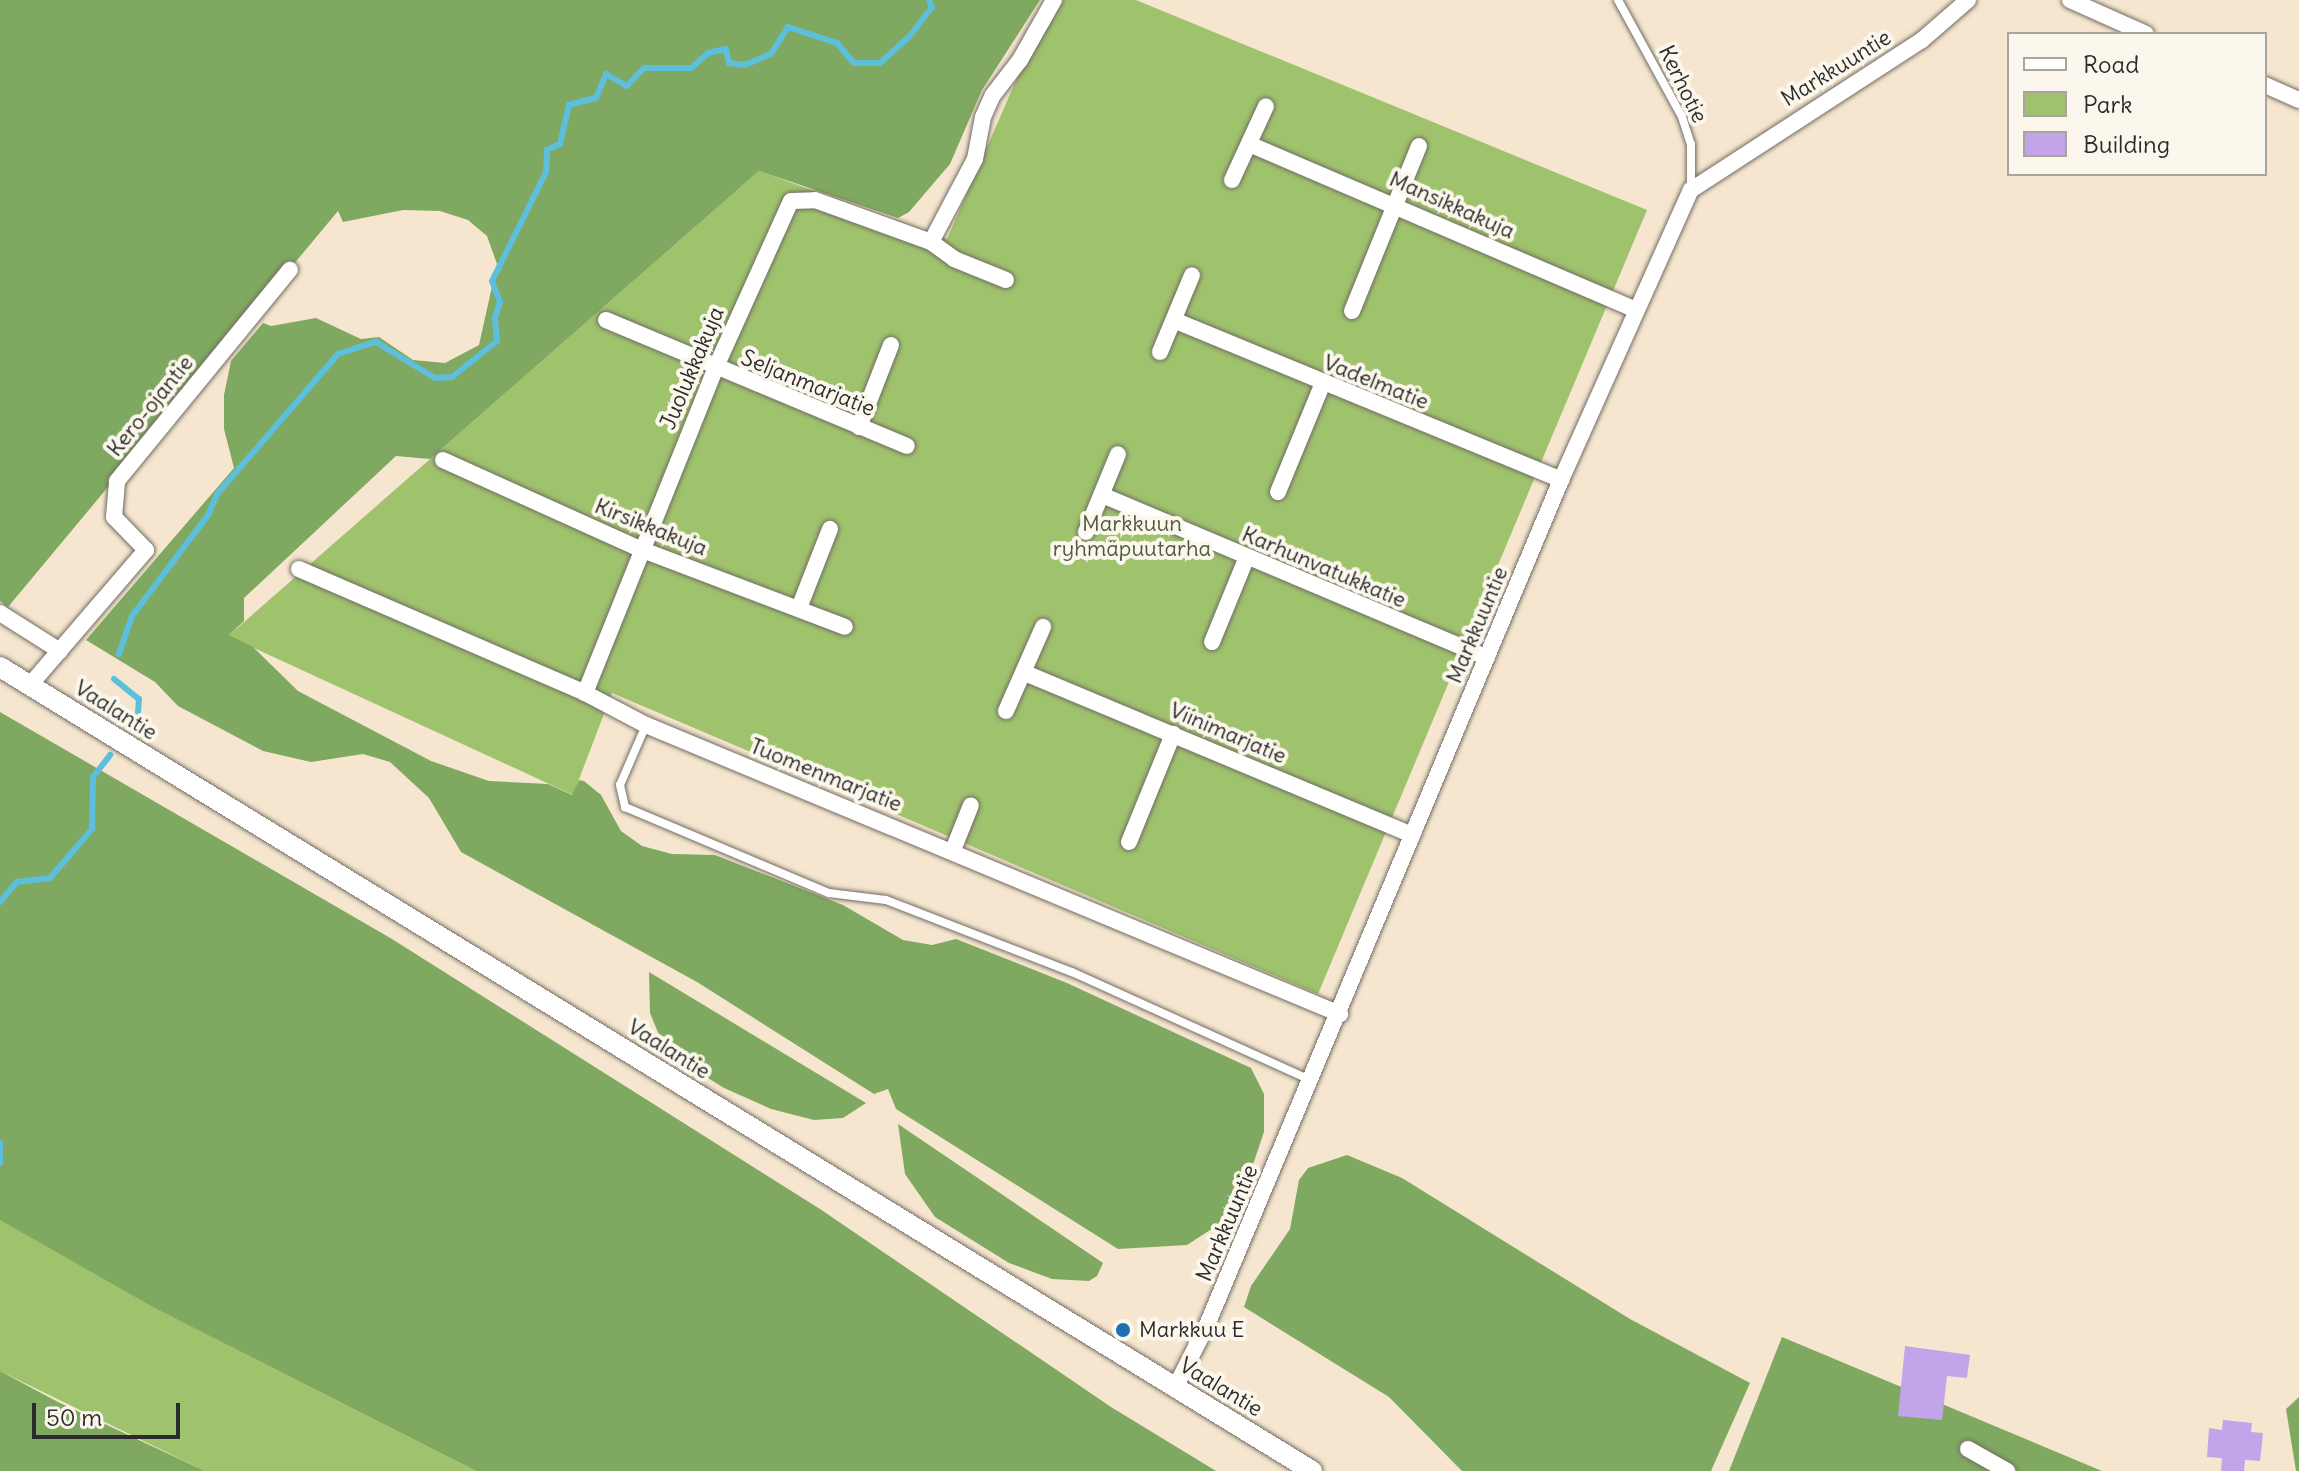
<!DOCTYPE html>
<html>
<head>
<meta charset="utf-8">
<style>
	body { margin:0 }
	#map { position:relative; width:2299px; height:1471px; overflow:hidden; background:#f6e6cf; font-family:Delius,sans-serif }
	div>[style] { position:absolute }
	.green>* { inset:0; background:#9fc36d }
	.forest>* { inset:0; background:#7fa960 }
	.stream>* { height:6px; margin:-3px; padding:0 3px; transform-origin:3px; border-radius:3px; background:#5dbfdb }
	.building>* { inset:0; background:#c3a3ea }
	.roads { filter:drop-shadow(0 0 2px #726c64) drop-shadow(0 0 2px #726c64) }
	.service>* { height:8px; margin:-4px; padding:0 4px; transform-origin:4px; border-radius:4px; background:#fff }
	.minor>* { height:16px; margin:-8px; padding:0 8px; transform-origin:8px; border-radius:8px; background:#fff }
	.tertiary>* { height:20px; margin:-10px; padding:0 10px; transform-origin:10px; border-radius:10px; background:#fff }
	.dots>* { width:22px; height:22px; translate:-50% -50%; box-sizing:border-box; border:4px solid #fbf7ec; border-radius:50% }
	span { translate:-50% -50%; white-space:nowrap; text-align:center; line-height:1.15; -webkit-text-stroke:8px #fbf7ec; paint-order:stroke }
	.street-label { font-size:22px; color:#2b2b2b }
	.park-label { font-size:22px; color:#4e593f }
	.poi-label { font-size:22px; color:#2b2b2b }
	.left { translate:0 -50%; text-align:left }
	.legend { position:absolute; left:2007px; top:32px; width:260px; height:144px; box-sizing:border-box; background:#fbf7ec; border:2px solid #a8a59f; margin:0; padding:10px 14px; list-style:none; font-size:24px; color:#2b2b2b }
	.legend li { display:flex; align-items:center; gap:16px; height:40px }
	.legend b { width:40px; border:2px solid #a8a59f }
	.scale { position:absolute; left:32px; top:1403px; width:148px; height:36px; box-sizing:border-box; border:4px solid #2b2b2b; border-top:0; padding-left:10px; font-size:24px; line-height:28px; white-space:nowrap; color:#2b2b2b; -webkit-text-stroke:6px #fbf7ec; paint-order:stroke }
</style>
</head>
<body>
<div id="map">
	<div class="green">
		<i style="clip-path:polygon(1051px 0,1136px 0,1647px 210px,1318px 994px,612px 693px,573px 795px,228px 636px,759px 171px,947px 239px)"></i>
		<i style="clip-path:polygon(0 1214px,160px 1311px,476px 1471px,205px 1471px,0 1371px)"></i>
	</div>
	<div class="forest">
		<i style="clip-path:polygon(0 0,1040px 0,982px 90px,950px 164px,909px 212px,898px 218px,759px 171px,430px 459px,396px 456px,244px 598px,244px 621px,229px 635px,253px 647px,298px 691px,431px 761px,489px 781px,548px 784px,572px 795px,579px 780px,584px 781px,601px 795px,621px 831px,642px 846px,672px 854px,715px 855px,843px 905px,903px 940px,932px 945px,956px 939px,1067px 983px,1251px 1068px,1264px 1094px,1264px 1132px,1247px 1182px,1224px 1221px,1187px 1245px,1118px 1249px,896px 1109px,888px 1089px,874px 1094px,697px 982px,461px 852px,429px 798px,390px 762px,363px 754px,311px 762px,263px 751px,178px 706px,155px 682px,86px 640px,234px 468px,224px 429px,224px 395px,231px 361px,263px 323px,271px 326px,316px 318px,361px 339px,379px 337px,413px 360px,445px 363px,479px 345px,497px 264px,487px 236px,468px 220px,440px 211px,403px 210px,343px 222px,338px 211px,8px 607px,0 601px)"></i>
		<i style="clip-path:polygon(0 712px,392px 939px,820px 1209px,1111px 1407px,1216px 1471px,476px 1471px,160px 1311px,0 1220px)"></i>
		<i style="clip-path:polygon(649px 972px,866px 1103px,843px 1118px,814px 1120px,771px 1109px,724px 1088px,684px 1063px,659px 1035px,650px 1013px)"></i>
		<i style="clip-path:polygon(898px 1124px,1103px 1263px,1097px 1276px,1089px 1281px,1052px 1279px,1009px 1263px,935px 1217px,905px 1174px)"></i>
		<i style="clip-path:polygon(1347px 1155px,1402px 1178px,1630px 1319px,1750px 1383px,1711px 1471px,1462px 1471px,1389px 1397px,1244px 1307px,1251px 1286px,1290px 1229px,1299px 1180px,1308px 1168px)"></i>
		<i style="clip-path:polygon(1782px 1337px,2102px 1471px,1729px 1471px)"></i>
		<i style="clip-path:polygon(0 1371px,58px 1402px,205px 1471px,0 1471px)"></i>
		<i style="clip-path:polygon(2299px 1397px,2299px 1471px,2296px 1471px,2286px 1409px)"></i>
	</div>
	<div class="stream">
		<i style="left:119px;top:654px;width:40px;rotate:-71.1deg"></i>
		<i style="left:132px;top:616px;width:126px;rotate:-53deg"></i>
		<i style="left:208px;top:515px;width:24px;rotate:-66deg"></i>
		<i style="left:218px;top:493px;width:184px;rotate:-49.2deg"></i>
		<i style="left:338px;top:354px;width:40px;rotate:-18deg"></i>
		<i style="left:376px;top:342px;width:69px;rotate:31.4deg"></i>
		<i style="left:435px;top:378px;width:17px;rotate:-3deg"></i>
		<i style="left:452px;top:377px;width:58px;rotate:-38.7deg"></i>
		<i style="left:497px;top:341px;width:23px;rotate:-95deg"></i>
		<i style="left:495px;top:318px;width:17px;rotate:-73deg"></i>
		<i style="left:500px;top:302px;width:22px;rotate:-111deg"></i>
		<i style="left:492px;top:281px;width:122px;rotate:-63.6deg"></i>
		<i style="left:546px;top:172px;width:22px;rotate:-87deg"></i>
		<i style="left:547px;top:150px;width:14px;rotate:-25deg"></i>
		<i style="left:560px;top:144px;width:40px;rotate:-77deg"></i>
		<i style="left:569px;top:105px;width:28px;rotate:-15deg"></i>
		<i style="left:596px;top:98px;width:26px;rotate:-67deg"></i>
		<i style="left:606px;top:74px;width:24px;rotate:30deg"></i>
		<i style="left:627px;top:86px;width:25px;rotate:-47deg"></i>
		<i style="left:644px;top:68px;width:47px"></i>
		<i style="left:691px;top:68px;width:23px;rotate:-41deg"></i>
		<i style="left:708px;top:53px;width:18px;rotate:-13deg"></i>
		<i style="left:726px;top:49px;width:14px;rotate:78deg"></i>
		<i style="left:729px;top:63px;width:16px;rotate:7deg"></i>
		<i style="left:745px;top:65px;width:28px;rotate:-23deg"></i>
		<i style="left:771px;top:54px;width:32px;rotate:-58deg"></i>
		<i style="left:788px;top:27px;width:52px;rotate:18.1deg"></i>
		<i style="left:837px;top:43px;width:26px;rotate:50deg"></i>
		<i style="left:854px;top:63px;width:26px"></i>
		<i style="left:880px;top:63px;width:38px;rotate:-42deg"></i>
		<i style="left:908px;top:38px;width:39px;rotate:-52deg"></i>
		<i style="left:932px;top:7px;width:8px;rotate:-113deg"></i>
		<i style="left:114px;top:679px;width:32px;rotate:39deg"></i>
		<i style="left:139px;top:699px;width:15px;rotate:94deg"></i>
		<i style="left:138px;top:714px;width:14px;rotate:124deg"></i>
		<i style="left:0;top:902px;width:26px;rotate:-50deg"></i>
		<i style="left:17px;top:882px;width:33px;rotate:-7deg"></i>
		<i style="left:50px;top:878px;width:65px;rotate:-49.4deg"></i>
		<i style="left:92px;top:829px;width:52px;rotate:-88.9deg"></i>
		<i style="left:93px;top:777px;width:28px;rotate:-52deg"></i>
		<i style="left:0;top:1143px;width:20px;rotate:90deg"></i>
	</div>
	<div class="building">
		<i style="clip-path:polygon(1905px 1346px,1970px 1355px,1967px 1378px,1947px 1376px,1942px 1420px,1898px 1416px)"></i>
		<i style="clip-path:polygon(2223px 1420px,2252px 1423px,2251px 1432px,2263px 1433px,2260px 1461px,2245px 1460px,2244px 1471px,2221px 1471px,2222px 1458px,2207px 1457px,2209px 1428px,2222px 1430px)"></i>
	</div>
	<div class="roads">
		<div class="service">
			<i style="left:1618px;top:0;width:133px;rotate:61.3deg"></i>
			<i style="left:1682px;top:117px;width:28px;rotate:72deg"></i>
			<i style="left:1691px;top:144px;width:46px;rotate:90deg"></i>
			<i style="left:646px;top:725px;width:65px;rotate:113.4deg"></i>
			<i style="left:620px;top:785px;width:23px;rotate:77deg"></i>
			<i style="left:625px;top:807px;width:221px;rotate:22.9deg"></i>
			<i style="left:829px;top:893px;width:57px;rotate:7deg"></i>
			<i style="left:886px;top:900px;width:199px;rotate:21.2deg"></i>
			<i style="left:1072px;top:972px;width:261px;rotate:24.4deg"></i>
		</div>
		<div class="minor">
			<i style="left:2070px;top:0;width:83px;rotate:24.1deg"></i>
			<i style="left:2265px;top:85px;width:37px;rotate:24deg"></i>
			<i style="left:1249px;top:144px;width:421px;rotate:23.2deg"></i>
			<i style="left:1232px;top:180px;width:81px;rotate:-65.3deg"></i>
			<i style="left:931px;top:242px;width:94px;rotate:-62.1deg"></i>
			<i style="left:975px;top:159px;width:43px;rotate:-79.2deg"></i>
			<i style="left:983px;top:117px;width:24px;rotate:-66deg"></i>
			<i style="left:993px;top:95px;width:44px;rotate:-52.4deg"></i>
			<i style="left:1020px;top:60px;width:69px;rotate:-60.5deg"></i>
			<i style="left:1352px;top:311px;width:178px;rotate:-67.9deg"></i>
			<i style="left:606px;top:320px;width:326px;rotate:22.7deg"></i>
			<i style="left:1176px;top:321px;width:417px;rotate:22.4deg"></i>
			<i style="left:1160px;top:352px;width:83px;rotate:-67.4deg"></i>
			<i style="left:859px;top:427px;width:88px;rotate:-68.7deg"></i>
			<i style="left:443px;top:460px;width:216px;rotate:24.3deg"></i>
			<i style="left:640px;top:549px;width:219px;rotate:20.8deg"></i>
			<i style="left:1278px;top:492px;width:116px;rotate:-67.6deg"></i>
			<i style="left:1102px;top:495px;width:418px;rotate:22.9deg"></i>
			<i style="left:1086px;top:532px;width:84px;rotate:-67.7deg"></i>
			<i style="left:299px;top:569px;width:312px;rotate:23.4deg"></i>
			<i style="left:585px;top:693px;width:69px;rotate:27.7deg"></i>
			<i style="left:646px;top:725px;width:752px;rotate:22.61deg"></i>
			<i style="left:799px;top:608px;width:85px;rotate:-68.6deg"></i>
			<i style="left:0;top:613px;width:71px;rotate:32.3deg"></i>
			<i style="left:1212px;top:642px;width:90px;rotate:-67.7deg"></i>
			<i style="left:1025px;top:673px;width:420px;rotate:22.7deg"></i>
			<i style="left:30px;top:685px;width:178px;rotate:-49.3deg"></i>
			<i style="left:146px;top:550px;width:46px;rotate:-134.1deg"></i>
			<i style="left:114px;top:517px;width:36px;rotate:-85deg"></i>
			<i style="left:117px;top:481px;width:273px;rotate:-50.7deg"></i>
			<i style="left:585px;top:693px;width:349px;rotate:-68.1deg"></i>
			<i style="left:715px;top:369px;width:184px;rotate:-65.7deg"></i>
			<i style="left:791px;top:201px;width:24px;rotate:-2deg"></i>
			<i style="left:815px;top:200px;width:123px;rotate:19.9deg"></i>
			<i style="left:931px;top:242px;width:29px;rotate:36deg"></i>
			<i style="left:954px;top:259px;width:56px;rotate:22deg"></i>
			<i style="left:1006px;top:711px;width:92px;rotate:-66.2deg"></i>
			<i style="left:1129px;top:842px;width:117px;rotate:-67.8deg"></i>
			<i style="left:953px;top:850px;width:48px;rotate:-68.2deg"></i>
			<i style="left:1175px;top:1388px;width:71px;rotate:-63.1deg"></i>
			<i style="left:1207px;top:1325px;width:916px;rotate:-67.27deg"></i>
			<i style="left:1561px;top:480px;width:318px;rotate:-65.9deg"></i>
			<i style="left:1691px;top:190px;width:275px;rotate:-33deg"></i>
			<i style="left:1922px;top:40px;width:61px;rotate:-41deg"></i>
			<i style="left:1968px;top:1449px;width:45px;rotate:29.4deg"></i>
		</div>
		<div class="tertiary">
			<i style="left:0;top:667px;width:1539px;rotate:31.5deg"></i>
		</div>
	</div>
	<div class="dots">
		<i style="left:1123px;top:1330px;background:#1f6fb2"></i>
	</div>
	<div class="street-label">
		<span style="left:1836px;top:68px;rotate:-32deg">Markkuuntie</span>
		<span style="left:1683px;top:84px;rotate:64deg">Kerhotie</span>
		<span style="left:1452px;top:205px;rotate:24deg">Mansikkakuja</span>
		<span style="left:692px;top:368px;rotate:-67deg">Juolukkakuja</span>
		<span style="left:1376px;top:382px;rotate:22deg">Vadelmatie</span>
		<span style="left:808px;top:383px;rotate:22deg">Seljanmarjatie</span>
		<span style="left:150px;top:406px;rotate:-51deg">Kero-ojantie</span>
		<span style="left:651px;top:527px;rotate:22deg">Kirsikkakuja</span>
		<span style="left:1324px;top:567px;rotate:23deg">Karhunvatukkatie</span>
		<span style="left:1477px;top:625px;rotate:-67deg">Markkuuntie</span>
		<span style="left:116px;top:710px;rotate:32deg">Vaalantie</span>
		<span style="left:1228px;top:733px;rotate:23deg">Viinimarjatie</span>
		<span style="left:826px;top:775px;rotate:22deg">Tuomenmarjatie</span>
		<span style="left:669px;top:1049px;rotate:32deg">Vaalantie</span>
		<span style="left:1227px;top:1223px;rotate:-67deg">Markkuuntie</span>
		<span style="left:1221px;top:1387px;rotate:31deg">Vaalantie</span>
	</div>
	<div class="park-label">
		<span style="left:1132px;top:536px">Markkuun<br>ryhmäpuutarha</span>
	</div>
	<div class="poi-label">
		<span class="left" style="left:1139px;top:1330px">Markkuu E</span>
	</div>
	<ul class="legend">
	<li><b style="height:10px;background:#fff"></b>Road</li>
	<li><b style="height:22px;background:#9fc36d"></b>Park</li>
	<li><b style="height:22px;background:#c3a3ea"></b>Building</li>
	</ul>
	<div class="scale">50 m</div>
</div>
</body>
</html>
